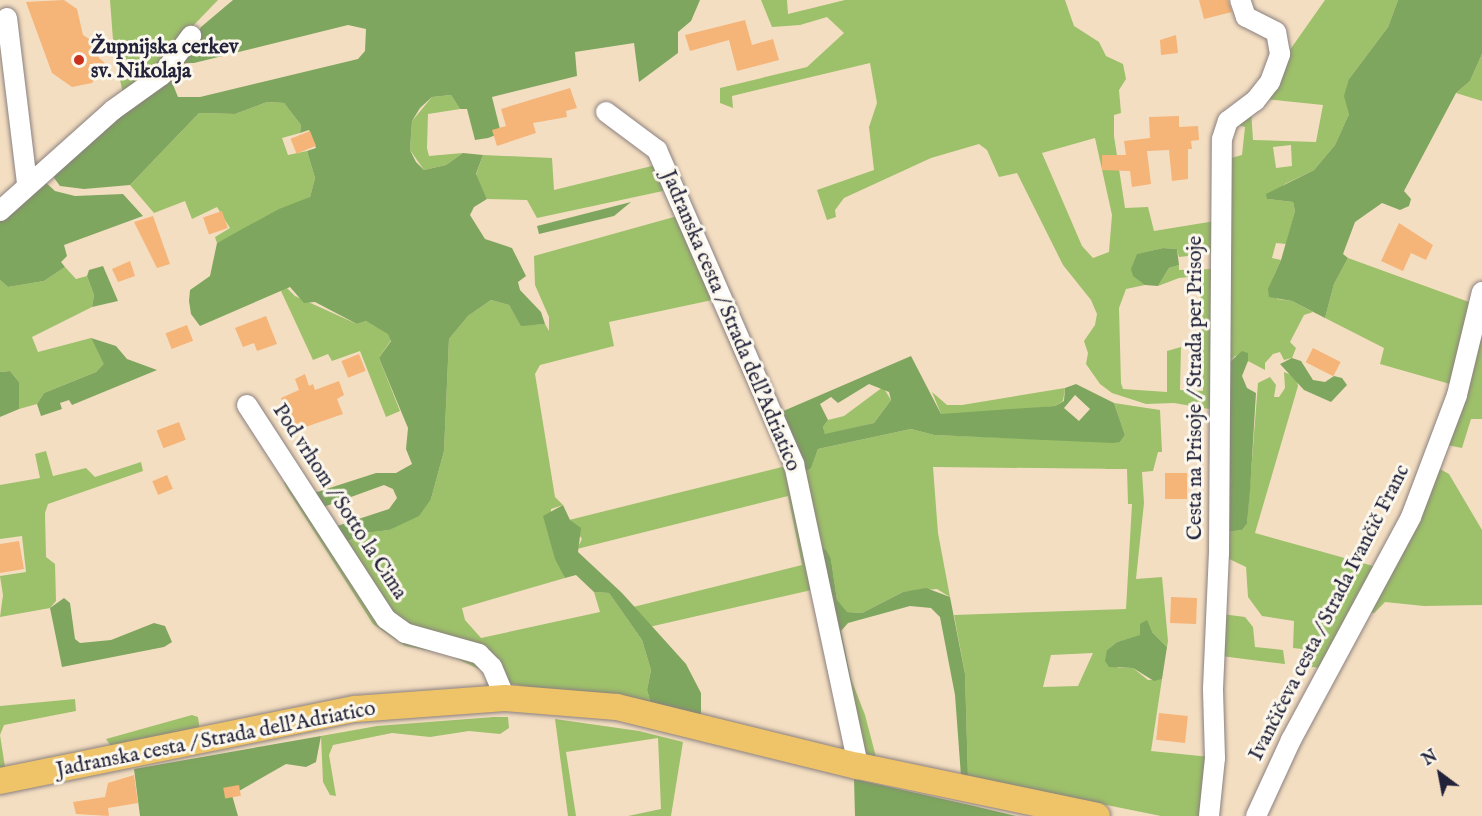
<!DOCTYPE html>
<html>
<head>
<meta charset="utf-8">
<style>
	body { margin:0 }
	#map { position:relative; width:1482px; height:816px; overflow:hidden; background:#f4dec2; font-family:"IM FELL English",serif }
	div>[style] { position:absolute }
	.green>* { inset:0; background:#9dc06a }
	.forest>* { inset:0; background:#7ea65e }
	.building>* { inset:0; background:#f5b478; transform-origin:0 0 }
	.roads { filter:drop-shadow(0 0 2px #8b807e) drop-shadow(0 0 2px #8b807e) }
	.minor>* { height:20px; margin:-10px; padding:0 10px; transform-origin:10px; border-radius:10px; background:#fff }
	.major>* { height:26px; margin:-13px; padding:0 13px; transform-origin:13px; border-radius:13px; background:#efc469 }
	.dots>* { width:16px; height:16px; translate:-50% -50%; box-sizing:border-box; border:3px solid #fbf7ec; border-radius:50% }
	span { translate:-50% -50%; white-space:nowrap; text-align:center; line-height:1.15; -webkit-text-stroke:6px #fbf7ec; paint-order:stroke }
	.poi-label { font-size:21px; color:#22223b; font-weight:700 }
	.left { translate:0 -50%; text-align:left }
	.street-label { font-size:21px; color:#22223b }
	.north { position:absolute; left:1410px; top:744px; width:60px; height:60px; -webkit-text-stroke:4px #fbf7ec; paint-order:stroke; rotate:328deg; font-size:16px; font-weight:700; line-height:24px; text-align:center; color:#22223b }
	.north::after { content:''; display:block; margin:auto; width:21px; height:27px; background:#22223b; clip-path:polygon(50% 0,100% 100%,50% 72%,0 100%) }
</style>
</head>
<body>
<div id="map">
	<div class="green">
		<i style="clip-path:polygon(110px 0,218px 0,190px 29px,160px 71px,124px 98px,114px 53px)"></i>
		<i style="clip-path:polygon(evenodd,761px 0,787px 0,788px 14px,845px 0,1065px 0,1074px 26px,1099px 42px,1106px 56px,1123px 64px,1126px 79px,1119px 90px,1121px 113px,1114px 115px,1114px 136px,1125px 208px,1148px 207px,1154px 231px,1215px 221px,1214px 253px,1179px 257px,1177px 249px,1163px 248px,1138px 254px,1145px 285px,1126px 289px,1119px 308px,1121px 383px,1123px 389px,1167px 392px,1167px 351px,1181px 347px,1180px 390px,1203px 391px,1200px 276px,1179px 278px,1158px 286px,1169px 268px,1179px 265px,1179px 270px,1215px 269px,1213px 398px,1209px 409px,1174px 403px,1146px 404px,1112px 393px,1100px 384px,1086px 364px,1088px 353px,1084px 341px,1095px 325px,1097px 314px,1091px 300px,1063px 265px,1017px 173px,999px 177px,987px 150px,979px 144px,931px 158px,844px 198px,835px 210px,836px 217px,827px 220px,817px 190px,874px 170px,869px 127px,877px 103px,870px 63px,732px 96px,733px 108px,720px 103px,720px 88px,807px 67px,844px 33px,827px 17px,800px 25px,772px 27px,761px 0,1095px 138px,1112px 215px,1109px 252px,1093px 258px,1082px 246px,1042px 153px,1095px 138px)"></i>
		<i style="clip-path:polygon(evenodd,1325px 0,1398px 0,1388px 27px,1349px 79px,1349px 114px,1335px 145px,1314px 170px,1285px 184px,1268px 199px,1293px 202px,1295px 211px,1286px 244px,1276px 243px,1272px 258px,1281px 260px,1273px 278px,1277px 299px,1292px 301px,1313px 312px,1304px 315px,1290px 342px,1296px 348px,1292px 358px,1284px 360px,1280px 352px,1273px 354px,1265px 363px,1265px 370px,1248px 361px,1248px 353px,1235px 356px,1223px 368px,1224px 160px,1242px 155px,1245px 127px,1234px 124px,1251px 110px,1253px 140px,1316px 142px,1323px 105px,1265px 99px,1287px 54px,1325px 0,1291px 145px,1292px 166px,1276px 168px,1273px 147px,1291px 145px)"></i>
		<i style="clip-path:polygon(1482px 54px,1482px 101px,1456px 93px,1470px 81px)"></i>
		<i style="clip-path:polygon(451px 95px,460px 109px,428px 114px,427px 148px,429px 156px,463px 153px,446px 165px,424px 170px,410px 150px,412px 121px,432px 97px)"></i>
		<i style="clip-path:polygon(267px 102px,284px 103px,301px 125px,300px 133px,282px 138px,288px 155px,307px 151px,315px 178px,310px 197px,217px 243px,215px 237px,230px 228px,217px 207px,192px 219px,185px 201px,154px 213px,130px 185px,199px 113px,235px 114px)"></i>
		<i style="clip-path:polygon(483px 155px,552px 158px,554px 190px,656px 165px,666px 186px,663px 191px,537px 218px,527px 200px,487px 199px,476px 175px)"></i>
		<i style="clip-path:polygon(681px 215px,717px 299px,609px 322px,614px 346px,540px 365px,535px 374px,555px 497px,563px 505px,551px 509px,550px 539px,565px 578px,462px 608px,465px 620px,481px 638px,600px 612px,594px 592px,609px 593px,642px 640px,651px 670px,647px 690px,652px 707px,511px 684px,498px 669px,387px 613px,342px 544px,365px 533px,389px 530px,431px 499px,444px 451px,449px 339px,468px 316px,491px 300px,509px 305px,521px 325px,545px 324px,549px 331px,549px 317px,535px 285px,534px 256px)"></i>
		<i style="clip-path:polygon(1348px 258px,1469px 302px,1450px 384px,1380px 364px,1384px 348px,1325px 318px,1334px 284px)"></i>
		<i style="clip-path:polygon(65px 267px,76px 279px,87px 276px,94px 295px,92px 307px,32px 337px,38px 352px,91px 338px,105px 364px,96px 372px,44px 393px,37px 404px,19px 409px,19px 382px,10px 371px,0 372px,0 280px,8px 287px,44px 281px)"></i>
		<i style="clip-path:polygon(286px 287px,295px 296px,357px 324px,366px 321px,388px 333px,391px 340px,379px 358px,400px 411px,386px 417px,360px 351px,332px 361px,328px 354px,313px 360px,281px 291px)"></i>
		<i style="clip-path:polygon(1482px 315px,1482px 419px,1471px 419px,1462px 448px,1447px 445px)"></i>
		<i style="clip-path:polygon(1284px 372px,1296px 377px,1298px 386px,1255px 533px,1377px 567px,1323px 668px,1301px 666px,1302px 649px,1293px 648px,1294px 621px,1262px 616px,1248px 597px,1246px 567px,1225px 557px,1225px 532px,1242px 530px,1247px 524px,1258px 383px,1270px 377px,1276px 385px,1274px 397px,1279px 397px,1285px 388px)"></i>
		<i style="clip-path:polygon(883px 387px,891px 400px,874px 423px,825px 435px,823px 427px,828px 420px,844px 416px)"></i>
		<i style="clip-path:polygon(1065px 388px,1063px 401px,1055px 406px,952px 416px,941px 414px,932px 392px,947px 405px,962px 405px)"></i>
		<i style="clip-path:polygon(evenodd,1114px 403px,1160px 410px,1162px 452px,1158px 452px,1153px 471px,1142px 472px,1144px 503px,1136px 579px,1162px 577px,1168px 641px,1167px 647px,1152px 632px,1117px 642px,1107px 650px,1118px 668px,1133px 668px,1148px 680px,1162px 679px,1151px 751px,1210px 757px,1203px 816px,1161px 816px,968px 777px,965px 674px,954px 615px,1126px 609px,1132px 504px,1128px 504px,1127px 469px,933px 467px,938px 533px,950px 597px,937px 589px,903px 592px,862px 613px,847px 612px,840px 608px,837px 600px,831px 559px,817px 546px,802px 473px,811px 467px,818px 449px,911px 429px,934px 435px,1120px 442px,1125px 435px,1114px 403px,1093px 653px,1078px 686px,1043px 687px,1051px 655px,1093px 653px)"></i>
		<i style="clip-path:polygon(46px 451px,53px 476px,86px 468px,95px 477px,141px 462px,143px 471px,48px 504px,45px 513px,46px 557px,55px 564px,56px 601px,50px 608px,0 617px,3px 595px,0 576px,26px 572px,22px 536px,0 539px,0 485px,40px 478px,35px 454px)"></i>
		<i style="clip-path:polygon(790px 465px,816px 589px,649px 627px,633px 607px,802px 565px,788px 496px,577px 549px,582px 539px,569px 520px)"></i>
		<i style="clip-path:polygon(1438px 468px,1449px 474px,1482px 530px,1482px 605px,1424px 606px,1385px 602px,1374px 613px,1368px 613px,1416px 529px)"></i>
		<i style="clip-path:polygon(290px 480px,375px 611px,473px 657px,485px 672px,447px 654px,405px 646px,373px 624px,287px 489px,284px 483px)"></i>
		<i style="clip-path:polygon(1222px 614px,1245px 617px,1253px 627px,1255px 647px,1283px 650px,1285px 664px,1221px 656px)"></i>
		<i style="clip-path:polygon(851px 679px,865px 715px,876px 757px,860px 754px,844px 690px)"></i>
		<i style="clip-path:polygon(75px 699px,76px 711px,4px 725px,0 735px,5px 767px,0 768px,0 706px)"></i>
		<i style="clip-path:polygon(192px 715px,198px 717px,200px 732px,113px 749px,106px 739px)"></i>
		<i style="clip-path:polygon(494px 717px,508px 717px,509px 728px,500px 734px,469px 731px,430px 737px,392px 733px,333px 745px,329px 755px,336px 796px,330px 795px,323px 782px,321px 736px,377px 726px)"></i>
		<i style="clip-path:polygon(555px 719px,639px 731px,683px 742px,671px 816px,628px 816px,661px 809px,658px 738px,566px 752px,576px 816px,568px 816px)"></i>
	</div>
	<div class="forest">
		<i style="clip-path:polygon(233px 0,700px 0,691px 21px,678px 32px,678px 53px,639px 82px,634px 43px,575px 52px,577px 76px,492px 97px,501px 133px,488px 138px,475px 140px,467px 109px,460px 109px,451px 95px,432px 97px,420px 108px,412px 121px,410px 150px,416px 162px,424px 170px,446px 165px,463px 153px,483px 155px,476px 174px,487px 199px,474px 207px,470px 215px,485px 239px,512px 248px,526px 276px,518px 282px,520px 290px,541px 312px,545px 324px,521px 326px,509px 305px,491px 300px,468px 316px,449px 339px,444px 451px,431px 499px,419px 516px,389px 530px,365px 533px,342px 544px,331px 528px,389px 509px,397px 498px,393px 489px,384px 485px,318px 509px,311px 494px,376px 473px,396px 473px,412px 464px,406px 449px,408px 428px,379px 358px,391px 341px,388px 334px,366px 321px,357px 324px,315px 302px,304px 303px,290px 287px,200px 326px,191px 314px,189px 301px,190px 290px,210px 276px,217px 243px,279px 209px,310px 197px,315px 178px,307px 151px,316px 148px,309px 130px,300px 133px,301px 125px,284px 103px,267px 102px,235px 114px,199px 113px,130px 185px,84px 189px,60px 186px,49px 171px,169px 75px,178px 97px,200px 97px,358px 59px,365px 51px,366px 29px,348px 25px,194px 63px,179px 63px,201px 27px)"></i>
		<i style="clip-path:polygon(1398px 0,1482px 0,1482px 54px,1470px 81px,1456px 93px,1404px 191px,1411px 199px,1409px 206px,1400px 210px,1382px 203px,1355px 222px,1343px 254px,1348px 258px,1334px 284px,1325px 318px,1292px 301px,1269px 297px,1268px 289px,1281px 260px,1295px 211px,1293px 202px,1267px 199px,1266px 194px,1314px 170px,1335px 145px,1349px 114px,1344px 96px,1349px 79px,1388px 27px)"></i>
		<i style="clip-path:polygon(43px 180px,55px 191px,75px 196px,123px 194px,143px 216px,64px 245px,67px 256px,61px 262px,65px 267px,44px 281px,8px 287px,0 280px,0 221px)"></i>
		<i style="clip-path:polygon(631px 202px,614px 216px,539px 234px,537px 226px)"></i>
		<i style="clip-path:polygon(1163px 248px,1177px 249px,1179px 265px,1169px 268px,1158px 286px,1145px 285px,1133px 276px,1131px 269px,1137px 254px)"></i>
		<i style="clip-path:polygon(103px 266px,118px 301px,92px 307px,94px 295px,87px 276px,89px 270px)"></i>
		<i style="clip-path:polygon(91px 338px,116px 346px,127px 359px,157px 370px,72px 405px,69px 400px,60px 403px,62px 409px,41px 416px,37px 404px,44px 393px,96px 372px,104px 364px)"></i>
		<i style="clip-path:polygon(1242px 351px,1248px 353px,1248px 361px,1242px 376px,1247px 388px,1256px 393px,1250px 491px,1247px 524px,1242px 530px,1225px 532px,1223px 368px)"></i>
		<i style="clip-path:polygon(evenodd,911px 356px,941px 414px,1055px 406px,1064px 401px,1065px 388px,1076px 384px,1114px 403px,1125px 435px,1120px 442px,1113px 443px,934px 435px,911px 429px,818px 449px,811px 468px,802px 473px,781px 412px,911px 356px,869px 384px,889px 392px,891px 400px,874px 423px,825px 434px,823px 427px,828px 420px,820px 404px,831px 397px,838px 403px,869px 384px,911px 356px,1075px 395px,1090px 409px,1079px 421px,1064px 408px,1075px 395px)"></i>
		<i style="clip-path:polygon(1292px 358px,1301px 361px,1313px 380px,1325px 382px,1334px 376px,1342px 378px,1347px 385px,1331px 402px,1304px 390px,1280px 364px)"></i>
		<i style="clip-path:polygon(10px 371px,19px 382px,19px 409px,0 417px,0 372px)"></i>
		<i style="clip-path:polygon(563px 505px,570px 520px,581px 528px,578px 552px,622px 593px,686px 664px,701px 693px,701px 717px,652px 707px,647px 690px,651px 670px,642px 640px,628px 620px,609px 593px,594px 592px,576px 575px,565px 578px,555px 559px,543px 516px)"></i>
		<i style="clip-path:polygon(817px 546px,826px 550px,831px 559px,837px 600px,847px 612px,862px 613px,903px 592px,926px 588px,950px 597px,965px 674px,968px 777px,961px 776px,955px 695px,940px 617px,931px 608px,910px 606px,848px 623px,841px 631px,851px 679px,844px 690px)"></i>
		<i style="clip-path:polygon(64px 598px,70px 603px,75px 639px,80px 643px,111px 640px,154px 623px,165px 626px,172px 642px,164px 647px,62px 667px,50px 608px)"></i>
		<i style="clip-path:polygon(1147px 620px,1152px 632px,1167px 647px,1162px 679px,1154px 681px,1133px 668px,1109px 667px,1105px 661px,1107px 650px,1117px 642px,1140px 635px,1140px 624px)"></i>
		<i style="clip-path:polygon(321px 736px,316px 762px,306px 767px,286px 764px,232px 795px,238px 816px,140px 816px,134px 769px)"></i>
		<i style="clip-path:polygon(854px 779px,974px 806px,1016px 816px,855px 816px)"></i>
	</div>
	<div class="building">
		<i style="clip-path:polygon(64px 0,77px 9px,83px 35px,94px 42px,99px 58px,105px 63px,92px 83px,72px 87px,52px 73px,26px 2px)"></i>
		<i style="clip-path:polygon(1199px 0,1228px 0,1232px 12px,1204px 19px)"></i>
		<i style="clip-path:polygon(745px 20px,752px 45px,773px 39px,779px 60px,737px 71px,729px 40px,690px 51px,685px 35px)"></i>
		<i style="clip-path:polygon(1176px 35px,1178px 53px,1161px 55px,1160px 40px)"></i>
		<i style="clip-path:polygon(570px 88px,577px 108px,566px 111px,567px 117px,533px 123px,536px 133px,497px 146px,492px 130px,506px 126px,501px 109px)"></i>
		<i style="clip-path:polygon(1179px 116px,1179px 127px,1198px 126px,1199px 140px,1191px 141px,1192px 149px,1188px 149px,1188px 179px,1172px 181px,1169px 150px,1147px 151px,1151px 184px,1132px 187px,1130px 171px,1102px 170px,1102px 155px,1126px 155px,1124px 141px,1150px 138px,1149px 117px)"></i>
		<i style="left:310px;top:131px;width:16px;height:21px;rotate:68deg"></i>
		<i style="left:222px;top:211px;width:18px;height:20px;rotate:71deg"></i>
		<i style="clip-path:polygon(153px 216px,170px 264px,157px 268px,134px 222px)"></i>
		<i style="clip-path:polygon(1399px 223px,1433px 245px,1426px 260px,1411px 253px,1403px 271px,1381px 261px)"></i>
		<i style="clip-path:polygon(130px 261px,135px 276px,118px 282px,112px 269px)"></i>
		<i style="clip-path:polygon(266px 316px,277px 344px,257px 351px,254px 343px,243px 347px,235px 328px)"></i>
		<i style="left:187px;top:325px;width:17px;height:23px;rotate:69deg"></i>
		<i style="left:1313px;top:348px;width:31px;height:16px;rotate:27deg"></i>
		<i style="left:359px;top:354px;width:18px;height:19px;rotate:68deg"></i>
		<i style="clip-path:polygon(305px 374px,309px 386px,313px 384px,315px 390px,339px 381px,344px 395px,337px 399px,343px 414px,294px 431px,281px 398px,299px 390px,295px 379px)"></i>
		<i style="left:179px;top:422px;width:19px;height:24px;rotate:69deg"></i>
		<i style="left:1165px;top:473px;width:22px;height:26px"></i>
		<i style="left:167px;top:475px;width:15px;height:16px;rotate:67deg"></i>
		<i style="clip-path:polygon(19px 541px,24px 569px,0 573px,0 544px)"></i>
		<i style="left:1171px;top:597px;width:26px;height:26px;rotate:2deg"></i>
		<i style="left:1159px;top:713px;width:29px;height:27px;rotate:6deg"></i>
		<i style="clip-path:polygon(134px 775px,138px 803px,108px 808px,109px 816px,76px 814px,73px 802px,105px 797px,108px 783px)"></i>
		<i style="left:239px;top:785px;width:11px;height:16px;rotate:80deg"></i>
	</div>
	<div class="roads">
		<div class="minor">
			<i style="left:7px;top:18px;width:167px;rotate:83.1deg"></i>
			<i style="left:606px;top:112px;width:64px;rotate:36.7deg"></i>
			<i style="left:657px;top:150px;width:343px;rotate:66.4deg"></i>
			<i style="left:794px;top:464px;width:309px;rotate:78deg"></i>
			<i style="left:0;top:211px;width:152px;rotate:-41.8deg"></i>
			<i style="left:113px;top:110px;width:60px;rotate:-35.5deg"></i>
			<i style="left:162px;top:75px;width:49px;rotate:-53.4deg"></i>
			<i style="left:247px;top:405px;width:255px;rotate:57deg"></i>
			<i style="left:386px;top:619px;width:24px;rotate:36deg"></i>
			<i style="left:405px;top:633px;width:77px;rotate:15.8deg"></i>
			<i style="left:479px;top:654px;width:18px;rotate:45deg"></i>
			<i style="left:492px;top:667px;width:34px;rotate:67deg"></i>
			<i style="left:1209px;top:816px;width:58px;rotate:-84.1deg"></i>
			<i style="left:1215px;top:758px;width:69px;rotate:-91.7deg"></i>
			<i style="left:1213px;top:689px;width:135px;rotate:-87.5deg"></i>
			<i style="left:1219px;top:554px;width:415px;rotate:-89.6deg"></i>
			<i style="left:1222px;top:139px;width:19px;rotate:-72deg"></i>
			<i style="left:1228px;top:121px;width:34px;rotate:-37deg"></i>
			<i style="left:1255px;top:101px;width:24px;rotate:-52deg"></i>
			<i style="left:1270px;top:82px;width:30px;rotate:-70deg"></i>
			<i style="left:1280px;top:54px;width:22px;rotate:-100deg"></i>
			<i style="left:1276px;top:32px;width:34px;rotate:-153deg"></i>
			<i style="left:1246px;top:17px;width:18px;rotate:-109deg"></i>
			<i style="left:1256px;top:816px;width:84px;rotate:-65.3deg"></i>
			<i style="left:1291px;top:740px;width:253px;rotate:-61.7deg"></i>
			<i style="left:1411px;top:517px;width:130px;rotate:-69.3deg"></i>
			<i style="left:1457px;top:395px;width:106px;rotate:-76.4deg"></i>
		</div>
		<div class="major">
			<i style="left:0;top:781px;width:362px;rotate:-11.5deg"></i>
			<i style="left:355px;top:709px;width:150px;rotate:-4.2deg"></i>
			<i style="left:505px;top:698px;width:112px;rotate:4.6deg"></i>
			<i style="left:617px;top:707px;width:248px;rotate:13.8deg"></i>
			<i style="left:858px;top:766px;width:244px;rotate:11.8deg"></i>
		</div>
	</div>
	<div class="dots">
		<i style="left:79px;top:60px;background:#c8321e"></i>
	</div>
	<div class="poi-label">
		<span class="left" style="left:91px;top:60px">Župnijska cerkev<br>sv. Nikolaja</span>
	</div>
	<div class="street-label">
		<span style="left:730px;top:321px;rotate:67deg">Jadranska cesta / Strada dell'Adriatico</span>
		<span style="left:1196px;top:388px;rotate:-90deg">Cesta na Prisoje / Strada per Prisoje</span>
		<span style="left:339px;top:502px;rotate:57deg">Pod vrhom / Sotto la Cima</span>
		<span style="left:1330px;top:613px;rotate:-63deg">Ivančičeva cesta / Strada Ivančič Franc</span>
		<span style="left:216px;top:740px;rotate:-11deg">Jadranska cesta / Strada dell'Adriatico</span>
	</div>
	<div class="north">N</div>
</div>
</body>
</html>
